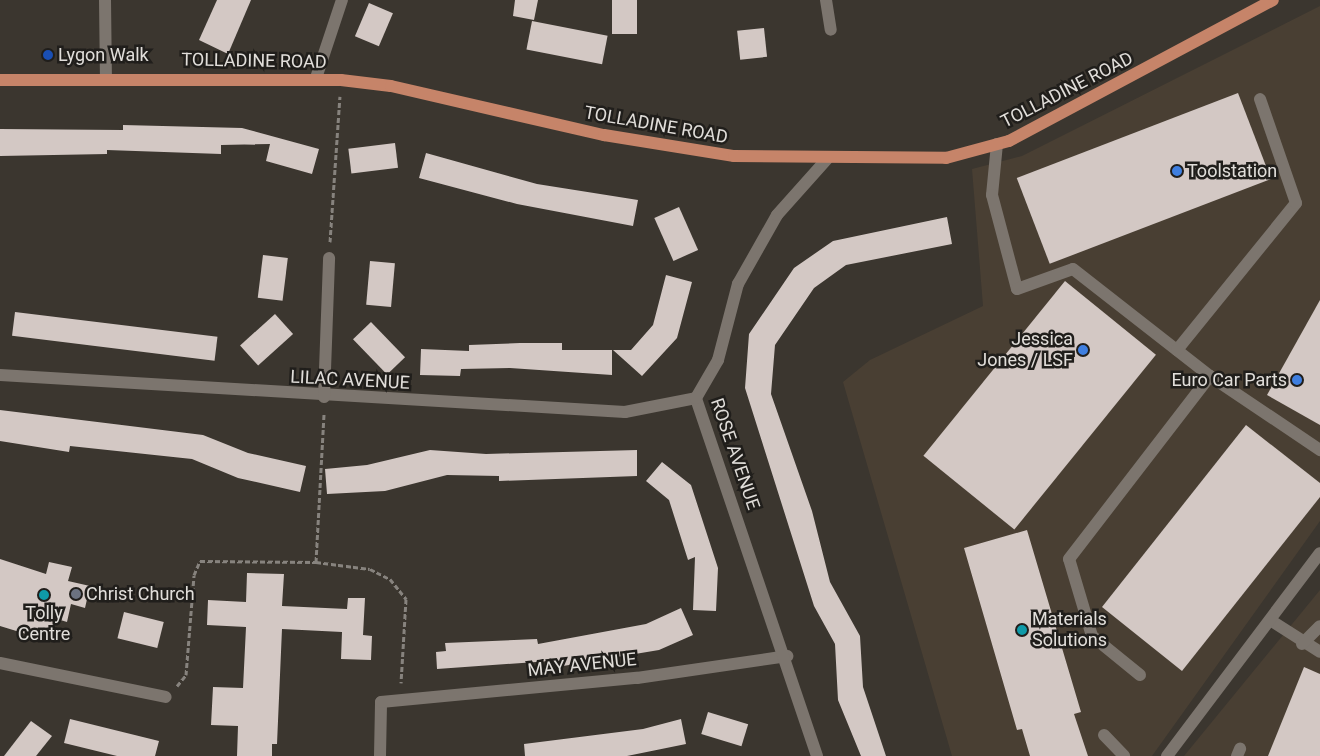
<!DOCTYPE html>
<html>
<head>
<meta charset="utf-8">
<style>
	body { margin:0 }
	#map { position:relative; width:1320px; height:756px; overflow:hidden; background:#3b362f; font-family:Roboto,sans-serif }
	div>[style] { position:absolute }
	.built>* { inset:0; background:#493f33 }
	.building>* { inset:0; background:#d3c8c4; transform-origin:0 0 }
	.path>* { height:3px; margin-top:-1.5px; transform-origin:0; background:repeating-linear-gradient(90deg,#87837e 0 5px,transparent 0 7.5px) }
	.minor>* { height:12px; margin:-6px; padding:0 6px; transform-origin:6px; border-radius:6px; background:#7c756e }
	.major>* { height:12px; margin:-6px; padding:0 6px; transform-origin:6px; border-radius:6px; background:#c68469 }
	.dots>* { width:14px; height:14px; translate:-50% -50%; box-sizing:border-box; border:2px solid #201e1b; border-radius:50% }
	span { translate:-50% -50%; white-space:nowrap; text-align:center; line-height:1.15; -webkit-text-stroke:5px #201e1b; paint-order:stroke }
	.poi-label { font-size:18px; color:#e1deda }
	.left { translate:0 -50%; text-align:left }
	.right { translate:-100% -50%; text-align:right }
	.street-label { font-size:18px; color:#e1deda }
</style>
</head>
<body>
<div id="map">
	<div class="built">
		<i style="clip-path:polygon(1320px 6px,1320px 521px,1152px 756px,952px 756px,843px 382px,870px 360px,983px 306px,972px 169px,1022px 156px)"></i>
		<i style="clip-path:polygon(1320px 590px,1320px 756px,1184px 756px)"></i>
	</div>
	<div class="building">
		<i style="clip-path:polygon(217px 0,251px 0,228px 54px,199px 40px)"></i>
		<i style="clip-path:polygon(515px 0,538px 0,534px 20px,513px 16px)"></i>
		<i style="left:612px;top:0;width:25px;height:34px"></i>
		<i style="left:369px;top:3px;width:26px;height:36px;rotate:23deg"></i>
		<i style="left:532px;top:21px;width:77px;height:29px;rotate:11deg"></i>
		<i style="left:764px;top:28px;width:29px;height:27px;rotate:84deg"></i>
		<i style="left:1238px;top:93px;width:92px;height:237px;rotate:69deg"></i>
		<i style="clip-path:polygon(123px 125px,242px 128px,319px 149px,312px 174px,266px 161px,270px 144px,221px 145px,221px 154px,107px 150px,107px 154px,0 156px,0 129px,123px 130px)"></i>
		<i style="left:395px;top:143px;width:25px;height:47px;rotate:83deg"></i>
		<i style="clip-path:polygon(426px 153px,537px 184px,638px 200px,633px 226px,517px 204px,419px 178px)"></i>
		<i style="left:679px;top:207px;width:47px;height:27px;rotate:66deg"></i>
		<i style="clip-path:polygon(947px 217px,952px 244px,846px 265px,814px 288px,775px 345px,771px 394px,812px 511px,830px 582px,860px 636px,863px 687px,886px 756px,861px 756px,838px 700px,835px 644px,814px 606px,745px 388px,749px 334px,794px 268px,833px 241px)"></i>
		<i style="left:263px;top:255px;width:25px;height:43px;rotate:7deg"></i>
		<i style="left:370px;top:261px;width:25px;height:44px;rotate:5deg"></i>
		<i style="clip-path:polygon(666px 275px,692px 282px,677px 338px,642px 376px,613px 350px,631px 350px,653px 325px)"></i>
		<i style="left:1065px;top:281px;width:117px;height:225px;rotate:39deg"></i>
		<i style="clip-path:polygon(1320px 300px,1320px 425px,1267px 395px)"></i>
		<i style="left:15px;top:312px;width:204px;height:24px;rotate:7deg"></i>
		<i style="left:275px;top:314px;width:27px;height:47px;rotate:48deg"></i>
		<i style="left:371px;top:322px;width:49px;height:25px;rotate:46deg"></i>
		<i style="clip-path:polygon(520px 343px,562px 343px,562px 350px,612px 350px,612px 375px,510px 368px,461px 369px,460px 376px,420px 375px,421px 349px,469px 351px,469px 345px)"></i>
		<i style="clip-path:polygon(0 410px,203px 435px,248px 453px,306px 466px,300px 492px,238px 478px,192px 459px,70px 446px,69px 452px,0 441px)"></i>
		<i style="clip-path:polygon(1246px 425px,1320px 483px,1320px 497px,1182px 671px,1102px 607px)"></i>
		<i style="clip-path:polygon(430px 450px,486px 454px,637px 450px,637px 476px,499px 481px,499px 476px,447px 475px,385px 491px,327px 494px,325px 469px,367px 465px)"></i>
		<i style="clip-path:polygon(662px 462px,691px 485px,718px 568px,716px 611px,693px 610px,695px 557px,688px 560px,669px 500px,646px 481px)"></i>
		<i style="clip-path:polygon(1027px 530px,1081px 712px,1074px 714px,1088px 756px,1030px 756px,1022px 729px,1017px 730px,964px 548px)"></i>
		<i style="clip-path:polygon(0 559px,46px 574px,49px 562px,72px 567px,68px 581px,90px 586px,85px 608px,71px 604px,67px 622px,57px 619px,49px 641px,0 626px)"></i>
		<i style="clip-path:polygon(247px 573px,284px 574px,282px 606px,347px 609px,348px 598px,365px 598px,363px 635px,372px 636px,371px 660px,341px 659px,342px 632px,282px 629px,277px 744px,272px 744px,272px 756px,237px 756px,238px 726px,211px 725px,213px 687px,243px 688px,246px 627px,207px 625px,208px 600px,246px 602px)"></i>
		<i style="clip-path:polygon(681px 608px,693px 635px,659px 650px,551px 668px,550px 661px,437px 669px,436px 652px,446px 651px,445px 643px,537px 639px,538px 644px,646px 624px)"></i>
		<i style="left:124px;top:612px;width:41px;height:27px;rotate:14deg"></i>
		<i style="clip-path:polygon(1304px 667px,1320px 674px,1320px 756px,1268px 756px)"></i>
		<i style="left:708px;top:712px;width:42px;height:23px;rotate:17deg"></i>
		<i style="clip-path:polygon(70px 719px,159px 741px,155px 756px,117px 756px,64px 743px)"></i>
		<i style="clip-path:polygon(681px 719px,686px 744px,627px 756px,525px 756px,524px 744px,643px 729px)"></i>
		<i style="clip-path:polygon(31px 721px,52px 736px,36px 756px,4px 756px)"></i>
	</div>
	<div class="path">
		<i style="left:330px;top:242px;width:146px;rotate:-86.1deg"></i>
		<i style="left:316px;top:562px;width:54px;rotate:7.4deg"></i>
		<i style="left:370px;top:569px;width:22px;rotate:27deg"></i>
		<i style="left:390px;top:579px;width:26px;rotate:51deg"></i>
		<i style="left:406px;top:599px;width:84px;rotate:93.4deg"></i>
		<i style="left:177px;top:686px;width:14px;rotate:-51deg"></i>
		<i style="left:186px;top:675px;width:100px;rotate:-85.4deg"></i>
		<i style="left:194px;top:575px;width:15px;rotate:-67deg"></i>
		<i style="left:200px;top:561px;width:116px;rotate:0.5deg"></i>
		<i style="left:316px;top:562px;width:149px;rotate:-86.9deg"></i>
	</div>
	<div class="minor">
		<i style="left:105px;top:0;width:78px;rotate:89.3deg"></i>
		<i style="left:826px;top:0;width:30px;rotate:81deg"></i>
		<i style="left:316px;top:78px;width:82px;rotate:-71.6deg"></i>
		<i style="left:997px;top:144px;width:51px;rotate:95.6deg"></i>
		<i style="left:992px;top:195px;width:97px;rotate:75.1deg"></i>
		<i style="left:1017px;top:289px;width:59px;rotate:-19.7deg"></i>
		<i style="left:1073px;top:269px;width:174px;rotate:38deg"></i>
		<i style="left:1210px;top:376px;width:133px;rotate:33.9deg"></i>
		<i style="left:1177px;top:350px;width:189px;rotate:-51deg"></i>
		<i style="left:1296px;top:203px;width:110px;rotate:-109.1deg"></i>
		<i style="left:0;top:375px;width:626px;rotate:3.39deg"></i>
		<i style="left:625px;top:412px;width:72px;rotate:-11.2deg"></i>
		<i style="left:324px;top:397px;width:139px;rotate:-87.9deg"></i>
		<i style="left:1270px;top:620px;width:59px;rotate:32.6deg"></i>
		<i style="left:1302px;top:644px;width:25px;rotate:-45deg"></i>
		<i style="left:0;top:663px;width:169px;rotate:11.6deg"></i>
		<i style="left:1140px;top:675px;width:62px;rotate:-140.9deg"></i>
		<i style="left:1092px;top:636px;width:80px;rotate:-106.6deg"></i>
		<i style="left:1069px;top:559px;width:231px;rotate:-52.4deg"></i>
		<i style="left:1104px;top:735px;width:29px;rotate:46deg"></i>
		<i style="left:380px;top:756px;width:54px;rotate:-88.9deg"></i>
		<i style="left:381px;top:702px;width:257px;rotate:-5.4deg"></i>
		<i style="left:637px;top:678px;width:152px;rotate:-8.3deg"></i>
		<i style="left:817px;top:756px;width:378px;rotate:-108.7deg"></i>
		<i style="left:696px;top:398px;width:44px;rotate:-59.9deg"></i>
		<i style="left:718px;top:360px;width:79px;rotate:-75.3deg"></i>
		<i style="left:738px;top:284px;width:79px;rotate:-60.5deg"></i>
		<i style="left:777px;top:215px;width:75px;rotate:-48.2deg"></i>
		<i style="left:1167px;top:756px;width:254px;rotate:-53deg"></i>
		<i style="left:1237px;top:756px;width:8px;rotate:-67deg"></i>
	</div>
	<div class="major">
		<i style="left:0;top:80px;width:341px"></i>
		<i style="left:341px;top:80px;width:50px;rotate:6.8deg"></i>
		<i style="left:391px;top:86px;width:219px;rotate:13deg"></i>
		<i style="left:604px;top:135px;width:132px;rotate:9.2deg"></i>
		<i style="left:734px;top:156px;width:212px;rotate:0.5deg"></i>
		<i style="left:946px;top:158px;width:65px;rotate:-15.1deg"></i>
		<i style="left:1009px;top:141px;width:299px;rotate:-28.1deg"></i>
	</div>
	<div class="dots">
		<i style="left:48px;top:55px;background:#1a4fb4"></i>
		<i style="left:1177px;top:171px;background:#3f7fe0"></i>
		<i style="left:1083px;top:350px;background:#3f7fe0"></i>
		<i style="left:1297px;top:380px;background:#3f7fe0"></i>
		<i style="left:76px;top:594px;background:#6b7280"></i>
		<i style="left:44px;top:595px;background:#0f9aa8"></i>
		<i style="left:1022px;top:630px;background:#0f9aa8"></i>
	</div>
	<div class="poi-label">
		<span class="left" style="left:58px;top:55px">Lygon Walk</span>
		<span class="left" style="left:1187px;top:171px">Toolstation</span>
		<span class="right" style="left:1073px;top:350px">Jessica<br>Jones / LSF</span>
		<span class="right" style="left:1287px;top:380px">Euro Car Parts</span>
		<span class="left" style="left:86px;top:594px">Christ Church</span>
		<span style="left:44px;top:624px">Tolly<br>Centre</span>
		<span class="left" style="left:1032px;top:630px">Materials<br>Solutions</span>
	</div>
	<div class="street-label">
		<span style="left:254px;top:61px;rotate:1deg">TOLLADINE ROAD</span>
		<span style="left:1067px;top:90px;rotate:-27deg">TOLLADINE ROAD</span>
		<span style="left:656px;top:125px;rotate:10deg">TOLLADINE ROAD</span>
		<span style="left:350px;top:380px;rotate:3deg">LILAC AVENUE</span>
		<span style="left:735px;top:454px;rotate:71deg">ROSE AVENUE</span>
		<span style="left:582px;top:665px;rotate:-6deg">MAY AVENUE</span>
	</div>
</div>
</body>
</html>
